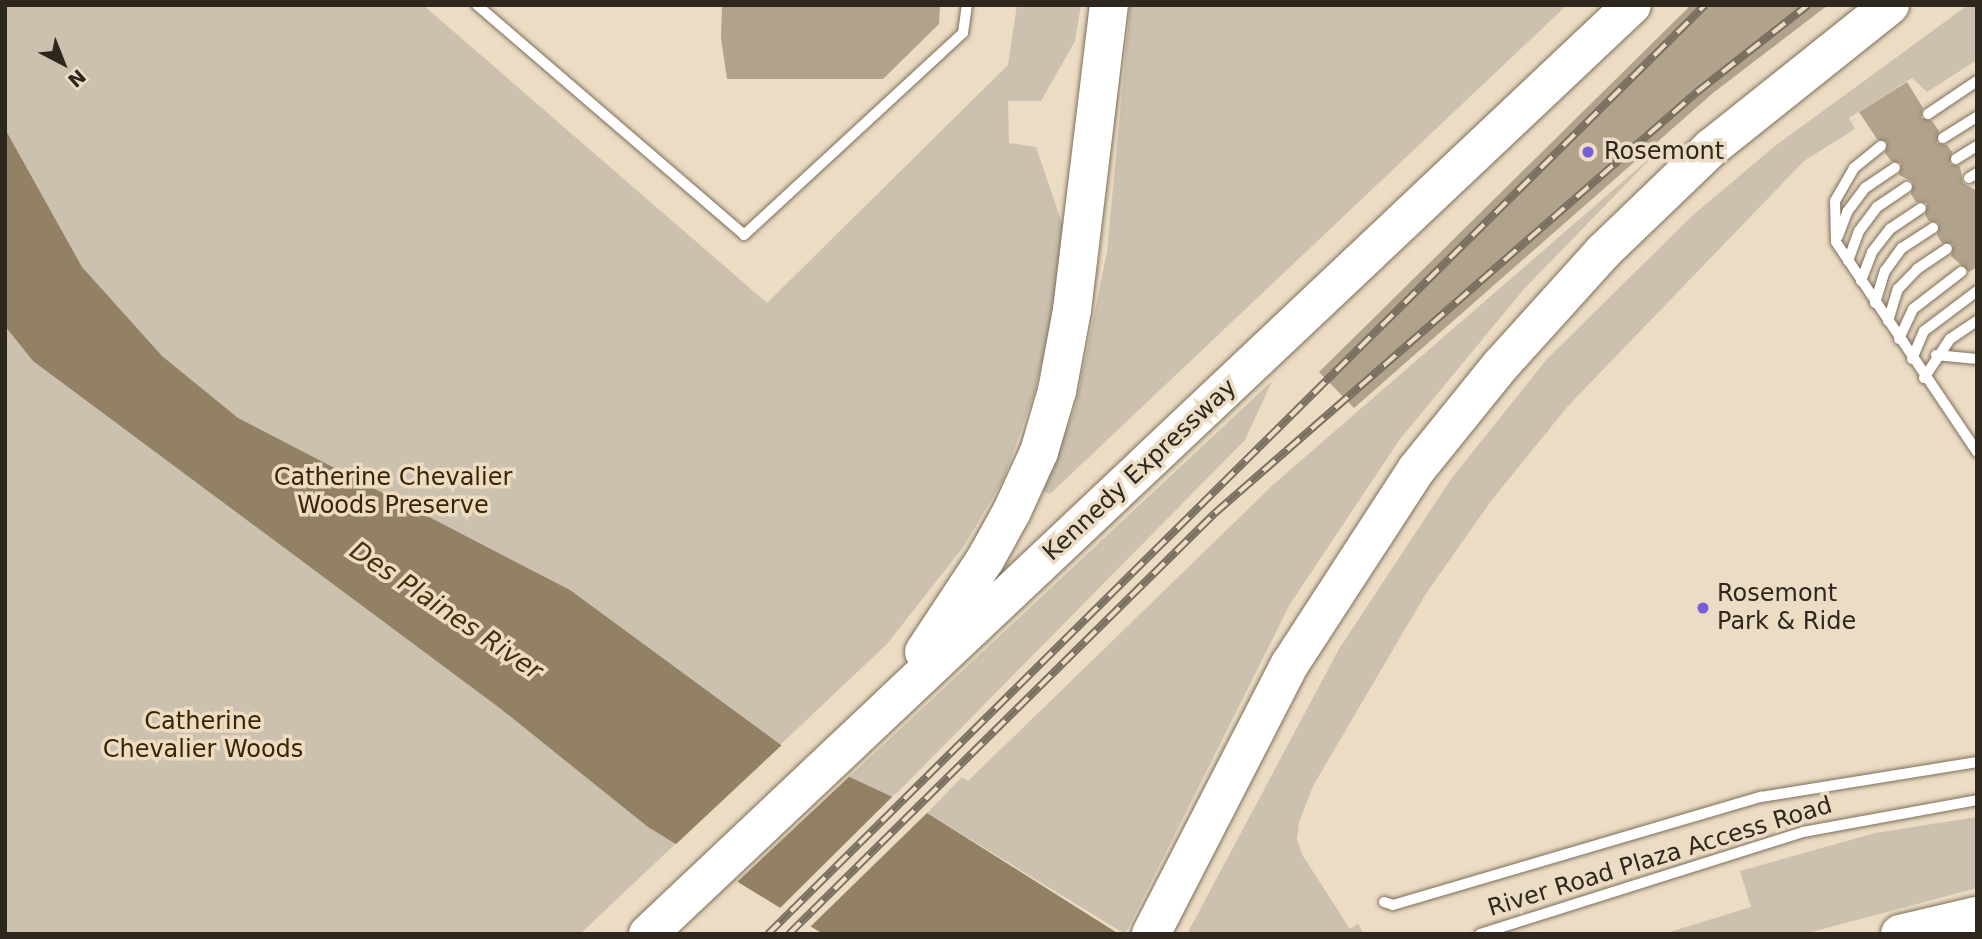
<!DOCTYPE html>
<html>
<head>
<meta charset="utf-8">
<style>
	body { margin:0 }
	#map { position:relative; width:1982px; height:939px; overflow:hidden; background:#ecdcc4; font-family:"DejaVu Sans",sans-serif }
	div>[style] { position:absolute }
	.green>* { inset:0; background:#ccc0ae }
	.water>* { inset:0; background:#938166 }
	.pier>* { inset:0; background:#ecdcc4 }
	.building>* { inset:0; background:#b1a28b }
	.roads { filter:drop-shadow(0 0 2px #7d6f5a) drop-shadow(0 0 2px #7d6f5a) }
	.lane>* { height:10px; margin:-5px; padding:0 5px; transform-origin:5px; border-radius:5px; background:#fff }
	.highway>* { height:38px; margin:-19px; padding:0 19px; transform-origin:19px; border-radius:19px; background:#fff }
	.rail>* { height:8px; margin-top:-4px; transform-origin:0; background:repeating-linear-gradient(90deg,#ecdcc4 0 16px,#7a7061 0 32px); box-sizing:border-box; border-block:2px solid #7a7061 }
	.dots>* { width:19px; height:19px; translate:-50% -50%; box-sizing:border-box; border:4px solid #ecdcc4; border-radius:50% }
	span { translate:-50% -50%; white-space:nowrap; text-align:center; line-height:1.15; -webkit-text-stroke:7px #ecdcc4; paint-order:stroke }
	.poi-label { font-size:24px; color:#2d271e }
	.left { translate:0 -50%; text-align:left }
	.street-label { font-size:24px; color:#2d271e }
	.park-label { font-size:24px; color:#3a2500 }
	.water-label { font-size:26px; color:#46310b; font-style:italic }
	.frame { position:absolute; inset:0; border:7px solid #2d271e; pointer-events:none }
	.north { position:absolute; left:28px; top:28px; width:70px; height:70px; -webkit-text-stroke:5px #ecdcc4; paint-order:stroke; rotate:138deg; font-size:19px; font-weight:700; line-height:28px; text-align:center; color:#2d271e }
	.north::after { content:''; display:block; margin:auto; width:24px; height:32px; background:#2d271e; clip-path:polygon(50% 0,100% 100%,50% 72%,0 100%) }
</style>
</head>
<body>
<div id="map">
	<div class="green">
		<i style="clip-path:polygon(5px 5px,423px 5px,767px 303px,1008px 65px,1017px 5px,1081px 5px,1075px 41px,1041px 101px,1008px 101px,1009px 143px,1036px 147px,1064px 229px,1064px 265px,1035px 391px,1004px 478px,964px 546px,887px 644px,580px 934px,5px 934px)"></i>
		<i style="clip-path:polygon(1130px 5px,1567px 5px,1050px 494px,1043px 491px,1075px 408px,1107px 252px)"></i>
		<i style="clip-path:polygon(1968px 5px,1977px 5px,1977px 60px,1927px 92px,1912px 78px,1849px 118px,1855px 129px,1804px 161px,1568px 406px,1491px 501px,1425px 595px,1313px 786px,1299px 822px,1297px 840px,1303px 856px,1350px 929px,1358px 924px,1364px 934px,1187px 934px,1339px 649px,1451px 479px,1547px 359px,1693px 215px,1775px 146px)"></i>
		<i style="clip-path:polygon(1657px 152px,1524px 289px,1400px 439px,1290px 604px,1125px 934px,927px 813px,962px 777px,968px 781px,1275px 483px)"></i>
		<i style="clip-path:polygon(1272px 381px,1245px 440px,893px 797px,849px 777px)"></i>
		<i style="clip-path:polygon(1977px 817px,1977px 888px,1804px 934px,1663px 934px,1751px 907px,1740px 871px,1875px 833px)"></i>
	</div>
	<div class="water">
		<i style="clip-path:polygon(5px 129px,82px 267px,162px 356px,238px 418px,570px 590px,781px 745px,927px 813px,1119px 934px,823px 934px,648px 827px,501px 709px,33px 361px,5px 326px)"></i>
	</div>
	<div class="pier">
		<i style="clip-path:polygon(784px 743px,852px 774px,735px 884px,674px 846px)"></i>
		<i style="clip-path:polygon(895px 794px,930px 810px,808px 929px,778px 910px)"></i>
	</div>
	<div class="building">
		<i style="clip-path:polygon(722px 5px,940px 5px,939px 24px,883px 79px,727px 79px,721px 38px)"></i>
		<i style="clip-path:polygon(1691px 5px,1828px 5px,1713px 93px,1354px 408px,1319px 372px)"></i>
		<i style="clip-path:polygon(1907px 82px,1923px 108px,1921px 118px,1932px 121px,1939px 131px,1937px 143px,1947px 145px,1952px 152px,1950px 164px,1960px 166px,1963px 183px,1977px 191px,1977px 267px,1969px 272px,1951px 256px,1953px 244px,1942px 243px,1937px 235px,1939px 223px,1929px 221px,1925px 215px,1927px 203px,1916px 202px,1911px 194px,1913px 182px,1899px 175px,1901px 163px,1891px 161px,1885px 153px,1887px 142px,1877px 139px,1859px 112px)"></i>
	</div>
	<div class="roads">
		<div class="lane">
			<i style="left:477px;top:5px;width:352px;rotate:40.7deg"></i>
			<i style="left:744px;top:235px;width:298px;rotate:-42.7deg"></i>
			<i style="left:963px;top:33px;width:28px;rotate:-82deg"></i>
			<i style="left:1928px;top:114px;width:59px;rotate:-34deg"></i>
			<i style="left:1943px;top:138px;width:40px;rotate:-32deg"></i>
			<i style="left:1881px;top:146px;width:35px;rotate:141deg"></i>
			<i style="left:1854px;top:168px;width:38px;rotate:120deg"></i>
			<i style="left:1835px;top:201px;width:41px;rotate:88.6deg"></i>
			<i style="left:1836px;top:242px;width:253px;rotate:56.1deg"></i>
			<i style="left:1956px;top:159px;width:25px;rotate:-32deg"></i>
			<i style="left:1969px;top:178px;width:9px;rotate:-32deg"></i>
			<i style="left:1838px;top:236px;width:26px;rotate:-69deg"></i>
			<i style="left:1847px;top:212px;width:30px;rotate:-53deg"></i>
			<i style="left:1865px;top:188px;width:36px;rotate:-34deg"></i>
			<i style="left:1848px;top:261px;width:32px;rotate:-70deg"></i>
			<i style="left:1859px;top:231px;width:30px;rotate:-53deg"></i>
			<i style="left:1877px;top:207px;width:36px;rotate:-34deg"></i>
			<i style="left:1861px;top:281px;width:31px;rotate:-69deg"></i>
			<i style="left:1872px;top:252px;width:29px;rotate:-52deg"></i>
			<i style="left:1890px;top:229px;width:37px;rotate:-34deg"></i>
			<i style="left:1875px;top:303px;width:34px;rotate:-73deg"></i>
			<i style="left:1885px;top:271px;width:29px;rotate:-54deg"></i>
			<i style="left:1902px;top:248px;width:37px;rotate:-33deg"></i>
			<i style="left:1888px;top:321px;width:34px;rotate:-73deg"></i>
			<i style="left:1898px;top:289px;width:28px;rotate:-46deg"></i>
			<i style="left:1917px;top:269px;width:36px;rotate:-34deg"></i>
			<i style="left:1899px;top:339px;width:33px;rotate:-65deg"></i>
			<i style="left:1913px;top:309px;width:61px;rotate:-37.6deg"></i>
			<i style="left:1936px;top:355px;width:41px;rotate:5.6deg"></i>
			<i style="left:1912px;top:359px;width:30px;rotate:-67deg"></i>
			<i style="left:1924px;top:331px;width:66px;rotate:-37deg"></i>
			<i style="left:1924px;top:378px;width:47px;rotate:-56.3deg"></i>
			<i style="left:1950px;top:339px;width:32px;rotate:-34deg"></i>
			<i style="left:1384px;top:902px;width:9px;rotate:18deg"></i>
			<i style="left:1393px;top:905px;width:384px;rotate:-16.4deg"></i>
			<i style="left:1761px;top:797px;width:219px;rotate:-9.2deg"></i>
			<i style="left:1480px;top:934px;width:339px;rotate:-17.5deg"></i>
			<i style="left:1803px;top:832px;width:177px;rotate:-10.4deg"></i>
		</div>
		<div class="highway">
			<i style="left:924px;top:652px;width:110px;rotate:-56.5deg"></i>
			<i style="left:985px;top:560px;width:56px;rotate:-61.1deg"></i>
			<i style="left:1012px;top:511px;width:65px;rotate:-65.4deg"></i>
			<i style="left:1039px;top:452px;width:64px;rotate:-73.6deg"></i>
			<i style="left:1057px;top:391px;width:82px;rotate:-79.5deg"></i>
			<i style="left:1072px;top:310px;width:307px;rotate:-83.1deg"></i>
			<i style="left:648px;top:934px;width:1353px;rotate:-43.35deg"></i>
			<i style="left:1151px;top:934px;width:304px;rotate:-62.8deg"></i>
			<i style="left:1290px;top:664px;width:231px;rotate:-57deg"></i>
			<i style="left:1416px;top:470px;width:134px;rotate:-51.1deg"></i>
			<i style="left:1500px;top:366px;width:155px;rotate:-47.9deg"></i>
			<i style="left:1604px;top:251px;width:149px;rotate:-43.9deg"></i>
			<i style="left:1711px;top:148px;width:229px;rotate:-38.6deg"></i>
			<i style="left:1900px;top:934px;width:79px;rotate:-13.2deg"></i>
		</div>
	</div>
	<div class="rail">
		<i style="left:768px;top:934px;width:1319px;rotate:-44.75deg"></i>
		<i style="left:789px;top:934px;width:599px;rotate:-44.66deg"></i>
		<i style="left:1215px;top:513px;width:640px;rotate:-41.14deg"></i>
		<i style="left:1697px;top:92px;width:141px;rotate:-38.1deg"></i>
	</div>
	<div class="dots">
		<i style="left:1588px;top:152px;background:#755ed9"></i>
		<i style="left:1703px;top:608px;background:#755ed9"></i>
	</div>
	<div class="poi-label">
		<span class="left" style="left:1604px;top:152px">Rosemont</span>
		<span class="left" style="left:1717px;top:608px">Rosemont<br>Park &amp; Ride</span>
	</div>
	<div class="street-label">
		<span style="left:1140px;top:470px;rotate:-43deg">Kennedy Expressway</span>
		<span style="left:1660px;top:857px;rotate:-17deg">River Road Plaza Access Road</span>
	</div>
	<div class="park-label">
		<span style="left:393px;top:492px">Catherine Chevalier<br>Woods Preserve</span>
		<span style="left:203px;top:736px">Catherine<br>Chevalier Woods</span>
	</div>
	<div class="water-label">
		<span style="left:446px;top:611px;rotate:34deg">Des Plaines River</span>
	</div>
	<div class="frame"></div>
	<div class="north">N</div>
</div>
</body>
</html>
